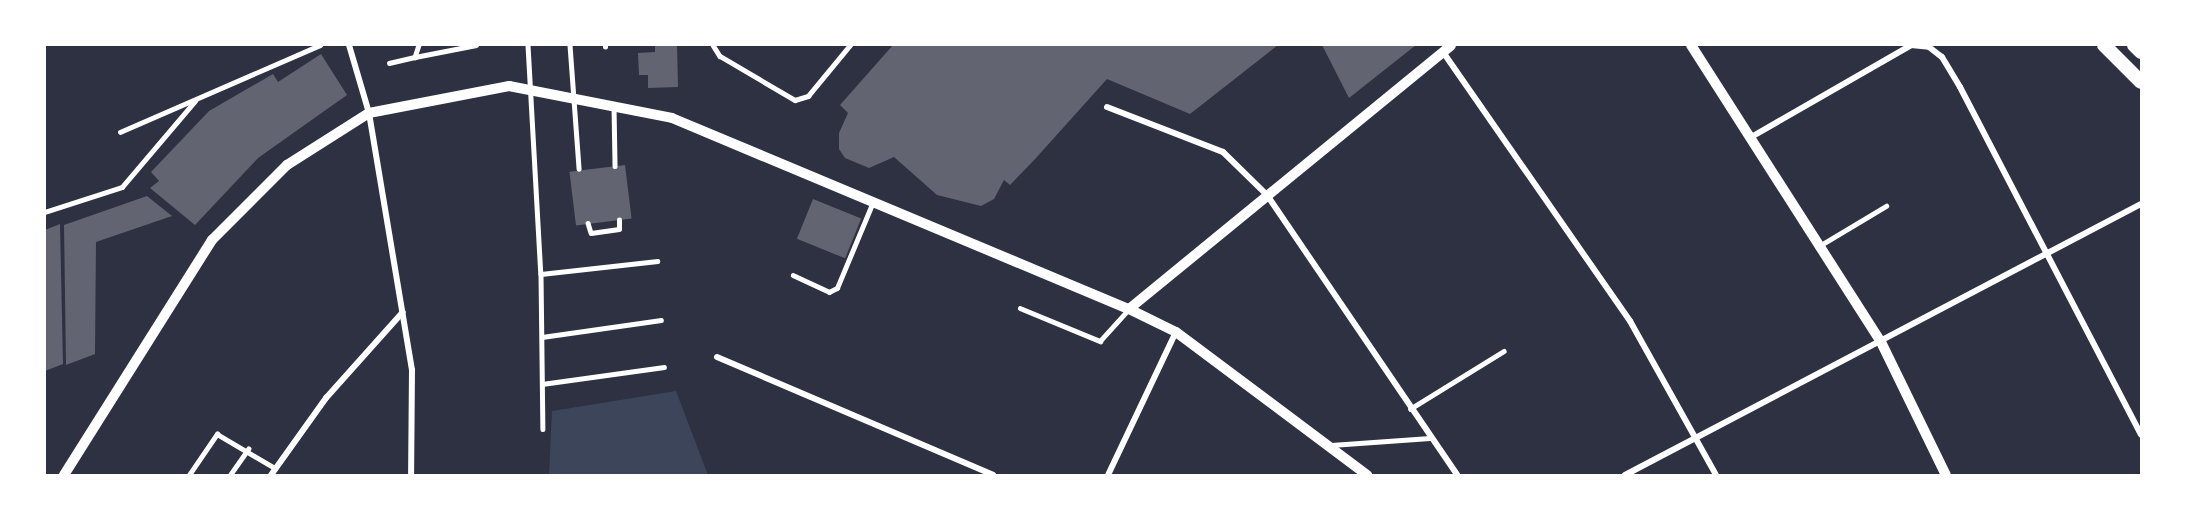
<!DOCTYPE html>
<html>
<head>
<meta charset="utf-8">
<style>
	body { margin:0 }
	#map { position:relative; width:2186px; height:520px; overflow:hidden; background:#2d3142; font-family:"PT Sans Narrow",sans-serif }
	div>[style] { position:absolute }
	.green>* { inset:0; background:#3c4559 }
	.building>* { inset:0; background:#626471; transform-origin:0 0 }
	.service>* { height:4.5px; margin:-2.25px; padding:0 2.25px; transform-origin:2.25px; border-radius:2.25px; background:#fff }
	.pedestrian>* { height:5px; margin:-2.5px; padding:0 2.5px; transform-origin:2.5px; border-radius:2.5px; background:#fff }
	.minor>* { height:6px; margin:-3px; padding:0 3px; transform-origin:3px; border-radius:3px; background:#fff }
	.tertiary>* { height:10px; margin:-5px; padding:0 5px; transform-origin:5px; border-radius:5px; background:#fff }
	.primary>* { height:14px; margin:-7px; padding:0 7px; transform-origin:7px; border-radius:7px; background:#fff }
	span { translate:-50% -50%; white-space:nowrap; text-align:center; line-height:1.15; -webkit-text-stroke:4.5px #fff; paint-order:stroke }
	.frame { position:absolute; inset:0; border:46px solid #fff; pointer-events:none }
</style>
</head>
<body>
<div id="map">
	<div class="green">
		<i style="clip-path:polygon(676px 391px,708px 475px,549px 475px,552px 411px)"></i>
	</div>
	<div class="building">
		<i style="clip-path:polygon(655px 45px,677px 45px,678px 87px,648px 88px,648px 75px,639px 75px,638px 53px,655px 52px)"></i>
		<i style="clip-path:polygon(893px 45px,1278px 45px,1190px 114px,1107px 79px,1036px 158px,1010px 185px,1004px 180px,994px 199px,981px 206px,937px 195px,894px 157px,869px 168px,845px 158px,839px 149px,839px 133px,848px 113px,840px 105px)"></i>
		<i style="clip-path:polygon(1322px 45px,1416px 45px,1349px 98px)"></i>
		<i style="clip-path:polygon(321px 54px,347px 95px,258px 158px,195px 225px,150px 188px,159px 181px,151px 172px,209px 111px,273px 74px,278px 82px)"></i>
		<i style="left:625px;top:165px;width:54px;height:56px;rotate:83deg"></i>
		<i style="clip-path:polygon(147px 196px,172px 216px,96px 242px,95px 354px,66px 365px,64px 225px)"></i>
		<i style="left:813px;top:199px;width:52px;height:43px;rotate:22deg"></i>
		<i style="clip-path:polygon(60px 224px,63px 364px,45px 371px,45px 230px)"></i>
	</div>
	<div class="service">
		<i style="left:419px;top:45px;width:13px;rotate:108deg"></i>
		<i style="left:415px;top:57px;width:62px;rotate:-11.1deg"></i>
		<i style="left:528px;top:45px;width:229px;rotate:86.8deg"></i>
		<i style="left:541px;top:274px;width:155px;rotate:89.3deg"></i>
		<i style="left:570px;top:45px;width:124px;rotate:85.8deg"></i>
		<i style="left:713px;top:45px;width:13px;rotate:58deg"></i>
		<i style="left:720px;top:56px;width:87px;rotate:30.4deg"></i>
		<i style="left:795px;top:100px;width:14px;rotate:-17deg"></i>
		<i style="left:808px;top:96px;width:66px;rotate:-50.5deg"></i>
		<i style="left:605px;top:47px;width:2px;rotate:-90deg"></i>
		<i style="left:389px;top:63px;width:27px;rotate:-13deg"></i>
		<i style="left:614px;top:106px;width:60px;rotate:89deg"></i>
		<i style="left:120px;top:132px;width:218px;rotate:-23.5deg"></i>
		<i style="left:45px;top:212px;width:81px;rotate:-18deg"></i>
		<i style="left:122px;top:187px;width:113px;rotate:-49.7deg"></i>
		<i style="left:588px;top:223px;width:10px;rotate:73deg"></i>
		<i style="left:591px;top:233px;width:28px;rotate:-8deg"></i>
		<i style="left:619px;top:229px;width:9px;rotate:-90deg"></i>
		<i style="left:1821px;top:245px;width:76px;rotate:-31deg"></i>
		<i style="left:541px;top:274px;width:117px;rotate:-6.4deg"></i>
		<i style="left:793px;top:275px;width:40px;rotate:25deg"></i>
		<i style="left:829px;top:292px;width:9px;rotate:-27deg"></i>
		<i style="left:837px;top:288px;width:93px;rotate:-67.3deg"></i>
		<i style="left:1020px;top:308px;width:87px;rotate:22.4deg"></i>
		<i style="left:1100px;top:341px;width:42px;rotate:-47.9deg"></i>
		<i style="left:542px;top:337px;width:120px;rotate:-8.1deg"></i>
		<i style="left:542px;top:384px;width:123px;rotate:-7.9deg"></i>
		<i style="left:1410px;top:409px;width:110px;rotate:-31.7deg"></i>
		<i style="left:189px;top:475px;width:50px;rotate:-55.7deg"></i>
		<i style="left:217px;top:434px;width:67px;rotate:30.4deg"></i>
		<i style="left:230px;top:475px;width:32px;rotate:-55deg"></i>
	</div>
	<div class="pedestrian">
		<i style="left:1331px;top:445px;width:99px;rotate:-4deg"></i>
	</div>
	<div class="minor">
		<i style="left:349px;top:45px;width:71px;rotate:73.6deg"></i>
		<i style="left:369px;top:113px;width:261px;rotate:80.5deg"></i>
		<i style="left:412px;top:370px;width:105px;rotate:90.5deg"></i>
		<i style="left:1911px;top:45px;width:18px;rotate:6deg"></i>
		<i style="left:1929px;top:47px;width:16px;rotate:38deg"></i>
		<i style="left:1942px;top:57px;width:35px;rotate:59deg"></i>
		<i style="left:1960px;top:87px;width:392px;rotate:62.5deg"></i>
		<i style="left:1443px;top:52px;width:328px;rotate:55.2deg"></i>
		<i style="left:1630px;top:321px;width:176px;rotate:60.8deg"></i>
		<i style="left:1107px;top:107px;width:124px;rotate:21.2deg"></i>
		<i style="left:1223px;top:152px;width:62px;rotate:44.3deg"></i>
		<i style="left:1267px;top:195px;width:338px;rotate:55.8deg"></i>
		<i style="left:1753px;top:136px;width:182px;rotate:-29.9deg"></i>
		<i style="left:717px;top:357px;width:300px;rotate:23.1deg"></i>
		<i style="left:271px;top:475px;width:95px;rotate:-54.5deg"></i>
		<i style="left:326px;top:398px;width:115px;rotate:-48.2deg"></i>
		<i style="left:1108px;top:475px;width:158px;rotate:-64.6deg"></i>
		<i style="left:1625px;top:475px;width:583px;rotate:-27.71deg"></i>
	</div>
	<div class="tertiary">
		<i style="left:1691px;top:45px;width:353px;rotate:57.4deg"></i>
		<i style="left:1881px;top:342px;width:148px;rotate:64deg"></i>
		<i style="left:1129px;top:309px;width:416px;rotate:-39.3deg"></i>
		<i style="left:64px;top:475px;width:278px;rotate:-57.8deg"></i>
		<i style="left:212px;top:240px;width:106px;rotate:-45deg"></i>
		<i style="left:287px;top:165px;width:97px;rotate:-32.4deg"></i>
		<i style="left:369px;top:113px;width:143px;rotate:-10.9deg"></i>
		<i style="left:509px;top:86px;width:166px;rotate:11.1deg"></i>
		<i style="left:672px;top:118px;width:495px;rotate:22.7deg"></i>
		<i style="left:1129px;top:309px;width:52px;rotate:26.1deg"></i>
		<i style="left:1176px;top:332px;width:239px;rotate:36.8deg"></i>
	</div>
	<div class="primary">
		<i style="left:2104px;top:45px;width:52px;rotate:45deg"></i>
		<i style="left:2134px;top:45px;width:10px;rotate:45deg"></i>
	</div>
	<div class="frame"></div>
</div>
</body>
</html>
